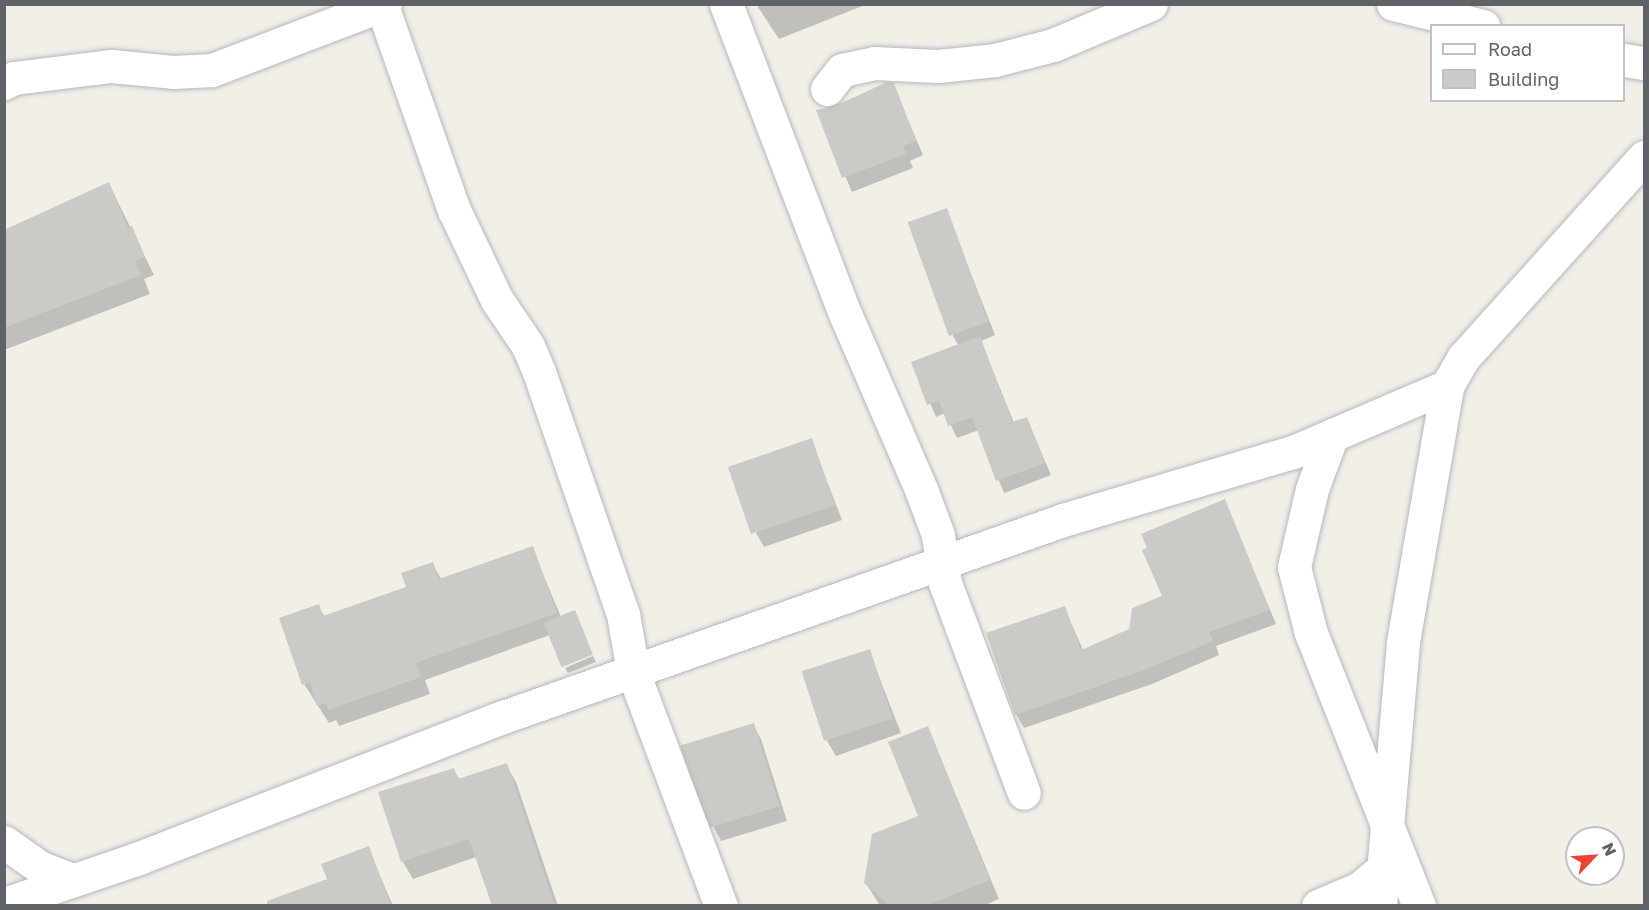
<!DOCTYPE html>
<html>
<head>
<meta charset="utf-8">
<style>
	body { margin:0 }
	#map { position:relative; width:1649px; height:910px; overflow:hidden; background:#f1efe8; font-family:"Golos Text",sans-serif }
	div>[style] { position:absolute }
	.shadow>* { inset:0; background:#0003 }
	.building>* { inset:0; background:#cccac5; transform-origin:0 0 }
	.roads { filter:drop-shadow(0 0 2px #b5b8bc) drop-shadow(0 0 2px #b5b8bc) }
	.minor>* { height:33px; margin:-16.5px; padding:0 16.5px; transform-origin:16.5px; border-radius:16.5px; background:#fff }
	span { translate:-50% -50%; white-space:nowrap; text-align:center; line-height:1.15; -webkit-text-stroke:6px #fff; paint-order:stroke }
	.frame { position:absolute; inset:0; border:6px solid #5f6368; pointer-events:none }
	.legend { position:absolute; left:1430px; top:24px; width:195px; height:78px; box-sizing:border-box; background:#fff; border:2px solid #bfc1c3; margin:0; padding:8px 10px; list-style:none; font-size:18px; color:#5f6368 }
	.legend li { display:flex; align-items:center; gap:12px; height:30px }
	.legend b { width:30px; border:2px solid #bfc1c3 }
	.north { position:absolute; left:1565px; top:826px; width:60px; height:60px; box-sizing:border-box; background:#fff; border:2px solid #bfc1c3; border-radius:50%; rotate:65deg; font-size:16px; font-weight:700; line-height:24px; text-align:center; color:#5f6368 }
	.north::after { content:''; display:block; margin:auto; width:21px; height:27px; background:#ea4335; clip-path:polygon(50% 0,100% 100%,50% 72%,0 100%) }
</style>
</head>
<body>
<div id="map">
	<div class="shadow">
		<i style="clip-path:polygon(756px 4px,864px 4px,865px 5px,779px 39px)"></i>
		<i style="clip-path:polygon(893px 85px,923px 155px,910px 161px,913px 168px,852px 192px,818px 111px)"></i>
		<i style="clip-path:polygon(109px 184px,154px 275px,144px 279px,150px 294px,4px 350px,4px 231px)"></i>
		<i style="clip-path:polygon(946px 210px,995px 335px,981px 341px,1014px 423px,1027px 419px,1051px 475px,1004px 493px,979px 430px,957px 438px,945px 413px,936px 417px,913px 363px,959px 346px,953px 336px)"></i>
		<i style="clip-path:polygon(811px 440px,842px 520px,764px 547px,756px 533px)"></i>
		<i style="clip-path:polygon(1224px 501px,1276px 624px,1216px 646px,1219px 655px,1152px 684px,1024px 728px,1016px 714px,1064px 607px,1083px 650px,1130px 630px,1164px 597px)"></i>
		<i style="clip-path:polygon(532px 548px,561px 617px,550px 635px,425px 680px,430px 694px,339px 726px,336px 720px,329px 723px,304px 684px,318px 606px,325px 617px,408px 587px,432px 564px,442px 580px)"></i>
		<i style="clip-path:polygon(869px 651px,901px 733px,836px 756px,827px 741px)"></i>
		<i style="clip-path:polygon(593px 656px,596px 662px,568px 673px,565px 668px)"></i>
		<i style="clip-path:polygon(753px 725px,761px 739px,787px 821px,721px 841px,713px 826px)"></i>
		<i style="clip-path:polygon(928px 728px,999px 899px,983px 906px,880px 906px,866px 883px,920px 817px)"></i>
		<i style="clip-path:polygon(506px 765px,516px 782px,558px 906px,494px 906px,476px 857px,413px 879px,403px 862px,380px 793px,453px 769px,460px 780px)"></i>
		<i style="clip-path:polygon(368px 848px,393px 906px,327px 906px,329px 880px)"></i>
	</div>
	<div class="building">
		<i style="clip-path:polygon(887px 82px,894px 83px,916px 141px,903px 146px,906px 154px,842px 178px,816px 110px,833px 107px)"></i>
		<i style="clip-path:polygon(109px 182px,128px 228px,132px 226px,145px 257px,135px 261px,141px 275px,4px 328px,4px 230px)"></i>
		<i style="left:947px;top:208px;width:121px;height:42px;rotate:70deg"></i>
		<i style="clip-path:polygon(980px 336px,1012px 422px,1027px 417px,1045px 463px,996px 481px,972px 417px,948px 426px,939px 401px,927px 405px,911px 362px)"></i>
		<i style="left:812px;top:438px;width:71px;height:89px;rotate:71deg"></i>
		<i style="clip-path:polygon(1225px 499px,1270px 610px,1209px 632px,1213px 641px,1144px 670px,1015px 715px,986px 633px,1065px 606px,1081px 650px,1129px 629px,1132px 608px,1162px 596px,1142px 550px,1147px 548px,1141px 534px)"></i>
		<i style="clip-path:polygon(533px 546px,557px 613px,416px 663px,421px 677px,328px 710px,326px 703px,317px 706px,310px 683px,302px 685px,279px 618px,319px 604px,323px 616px,406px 587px,401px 573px,433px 562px,439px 579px)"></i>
		<i style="left:575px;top:610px;width:48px;height:34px;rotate:68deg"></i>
		<i style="left:870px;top:649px;width:73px;height:72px;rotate:72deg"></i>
		<i style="left:754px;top:723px;width:87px;height:77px;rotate:73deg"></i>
		<i style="clip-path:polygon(928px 726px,990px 880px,925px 906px,890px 906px,864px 883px,872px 834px,918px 816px,888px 742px)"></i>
		<i style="clip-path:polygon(507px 763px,555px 906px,492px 906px,469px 839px,401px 862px,378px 792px,454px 768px,458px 779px)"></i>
		<i style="clip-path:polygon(369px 846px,391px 906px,267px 906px,267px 901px,327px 879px,321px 864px)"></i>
	</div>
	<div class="roads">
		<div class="minor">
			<i style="left:726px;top:4px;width:334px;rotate:69deg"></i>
			<i style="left:846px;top:316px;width:192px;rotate:66.6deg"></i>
			<i style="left:922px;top:492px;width:46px;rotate:69.6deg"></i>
			<i style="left:938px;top:535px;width:49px;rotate:81.7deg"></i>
			<i style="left:945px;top:583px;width:224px;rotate:69.4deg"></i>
			<i style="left:1393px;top:4px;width:93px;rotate:13.7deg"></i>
			<i style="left:382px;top:6px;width:216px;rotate:70.6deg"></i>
			<i style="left:454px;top:210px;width:100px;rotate:64.5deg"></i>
			<i style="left:497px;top:300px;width:55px;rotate:56deg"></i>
			<i style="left:528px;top:346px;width:28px;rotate:67deg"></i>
			<i style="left:539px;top:372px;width:256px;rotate:70.9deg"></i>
			<i style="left:623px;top:614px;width:59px;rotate:80.2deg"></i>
			<i style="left:633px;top:672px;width:250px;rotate:69.4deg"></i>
			<i style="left:1624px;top:60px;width:20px;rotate:9deg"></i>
			<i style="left:4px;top:83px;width:11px;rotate:-27deg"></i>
			<i style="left:14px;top:78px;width:98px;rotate:-7.1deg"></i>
			<i style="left:111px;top:66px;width:62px;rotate:5.5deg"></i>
			<i style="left:173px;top:72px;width:39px;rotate:-3deg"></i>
			<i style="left:212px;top:70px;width:185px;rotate:-20.9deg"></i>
			<i style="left:827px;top:89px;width:24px;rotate:-52deg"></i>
			<i style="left:842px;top:70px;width:33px;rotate:-12deg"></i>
			<i style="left:874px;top:63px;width:64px;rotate:2.7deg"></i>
			<i style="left:938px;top:66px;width:57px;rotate:-6deg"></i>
			<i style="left:995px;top:60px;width:60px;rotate:-14.5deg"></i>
			<i style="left:1053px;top:45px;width:106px;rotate:-22.7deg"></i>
			<i style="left:1332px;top:435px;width:58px;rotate:110.3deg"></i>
			<i style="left:1312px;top:489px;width:80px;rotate:103deg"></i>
			<i style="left:1294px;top:567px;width:68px;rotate:75.6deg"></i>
			<i style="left:1311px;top:633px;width:294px;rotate:68.4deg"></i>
			<i style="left:4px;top:842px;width:45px;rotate:35.1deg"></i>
			<i style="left:41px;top:868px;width:34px;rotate:21deg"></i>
			<i style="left:4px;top:904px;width:143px;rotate:-18.8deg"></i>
			<i style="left:139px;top:858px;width:390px;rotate:-21.2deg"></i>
			<i style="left:503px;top:717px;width:594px;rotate:-19.38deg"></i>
			<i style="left:1063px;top:520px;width:240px;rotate:-16.5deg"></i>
			<i style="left:1293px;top:452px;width:168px;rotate:-23.2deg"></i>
			<i style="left:1318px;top:906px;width:46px;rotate:-23.2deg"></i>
			<i style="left:1360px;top:888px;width:30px;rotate:-40deg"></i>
			<i style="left:1380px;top:906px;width:265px;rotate:-85deg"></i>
			<i style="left:1403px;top:642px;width:260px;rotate:-80.2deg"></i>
			<i style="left:1447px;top:386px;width:34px;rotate:-60deg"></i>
			<i style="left:1464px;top:357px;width:269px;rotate:-48deg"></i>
		</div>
	</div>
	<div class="frame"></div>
	<ul class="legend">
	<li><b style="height:8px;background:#fff"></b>Road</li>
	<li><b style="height:16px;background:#cccac5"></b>Building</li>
	</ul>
	<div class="north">N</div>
</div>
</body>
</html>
